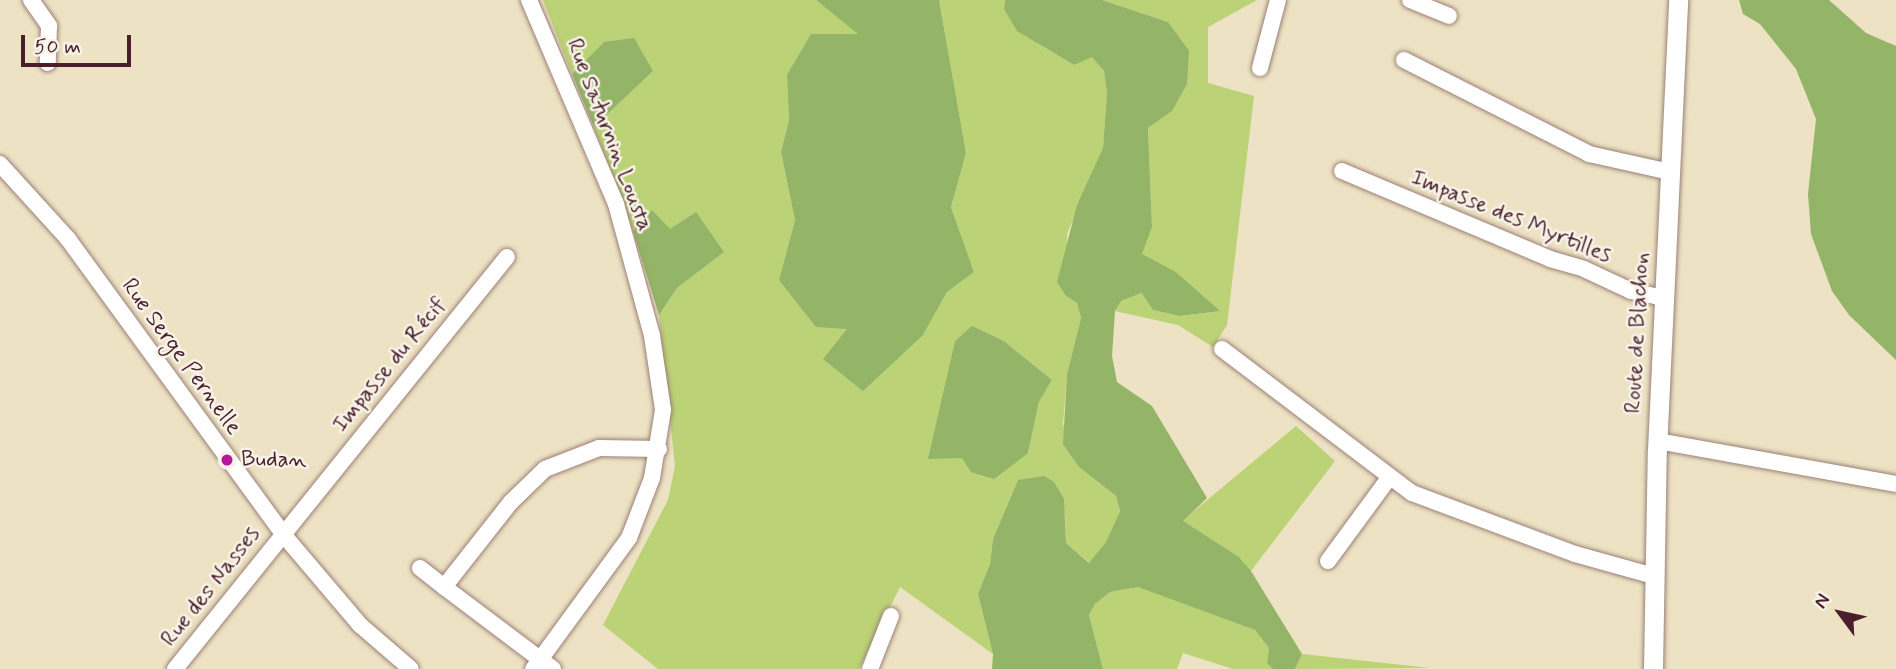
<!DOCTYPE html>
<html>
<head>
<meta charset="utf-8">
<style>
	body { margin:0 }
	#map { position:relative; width:1896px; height:669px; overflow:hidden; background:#ede2c3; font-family:Mynerve,sans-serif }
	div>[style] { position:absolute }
	.green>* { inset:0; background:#bbd276 }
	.forest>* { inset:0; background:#94b467 }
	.roads { filter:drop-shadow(0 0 2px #9c8077) drop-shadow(0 0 2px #9c8077) }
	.minor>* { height:16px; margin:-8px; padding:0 8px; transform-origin:8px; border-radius:8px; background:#fff }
	.tertiary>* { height:19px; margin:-9.5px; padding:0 9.5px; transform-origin:9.5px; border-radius:9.5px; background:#fff }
	.dots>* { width:19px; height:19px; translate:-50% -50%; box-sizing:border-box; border:4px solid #f7f3e8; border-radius:50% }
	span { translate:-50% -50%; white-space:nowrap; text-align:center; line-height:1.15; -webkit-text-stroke:5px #f7f3e8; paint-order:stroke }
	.street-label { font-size:23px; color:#4a1f2b }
	.poi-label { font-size:23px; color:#4a1f2b }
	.left { translate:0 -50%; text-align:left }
	.north { position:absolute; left:1805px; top:578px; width:70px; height:70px; -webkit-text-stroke:5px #f7f3e8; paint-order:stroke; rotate:303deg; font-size:19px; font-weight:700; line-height:28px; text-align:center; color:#4a1f2b }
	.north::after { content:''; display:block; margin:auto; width:24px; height:32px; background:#4a1f2b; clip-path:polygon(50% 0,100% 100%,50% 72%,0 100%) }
	.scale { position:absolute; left:21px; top:35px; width:110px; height:32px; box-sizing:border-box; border:4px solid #4a1f2b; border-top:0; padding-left:9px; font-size:21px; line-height:24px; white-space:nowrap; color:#4a1f2b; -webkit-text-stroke:5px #f7f3e8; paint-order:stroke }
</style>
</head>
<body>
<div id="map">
	<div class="green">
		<i style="clip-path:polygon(evenodd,543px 0,816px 0,859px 34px,787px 75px,789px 120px,781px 152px,795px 220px,779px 280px,848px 329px,923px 335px,947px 292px,974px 272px,951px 207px,966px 153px,939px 0,1005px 0,1004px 9px,1040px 45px,1074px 65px,1092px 56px,1104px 71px,1107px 93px,1103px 148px,1067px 234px,1066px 296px,1077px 303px,1081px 318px,1067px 374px,1063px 424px,1079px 467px,1116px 496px,1120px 511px,1106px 542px,1090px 563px,1066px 543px,1065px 513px,1018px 480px,993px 539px,990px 564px,978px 594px,993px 654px,900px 587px,859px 669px,658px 669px,603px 625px,668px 500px,675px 466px,659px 315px,677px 288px,724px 252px,670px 230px,651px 211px,633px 231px,594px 127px,653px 71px,604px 42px,572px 74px,543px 0,973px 327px,1004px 341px,1052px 380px,1039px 402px,1028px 453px,929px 459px,955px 341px,973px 327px)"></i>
		<i style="clip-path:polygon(1102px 0,1257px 0,1208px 27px,1208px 83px,1254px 96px,1227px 325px,1213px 347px,1178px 325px,1115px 311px,1121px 301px,1143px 293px,1153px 310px,1181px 316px,1219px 311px,1176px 272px,1141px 255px,1152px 227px,1148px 128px,1172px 111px,1168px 22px)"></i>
		<i style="clip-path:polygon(1296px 426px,1335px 461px,1251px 571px,1239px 557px,1182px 521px)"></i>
		<i style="clip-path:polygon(1139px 587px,1255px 630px,1269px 648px,1267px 663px,1273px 669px,1233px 669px,1183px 653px,1177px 669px,1103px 669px,1089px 615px,1095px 604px,1110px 592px)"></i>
		<i style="clip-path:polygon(1302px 654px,1430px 668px,1295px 669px)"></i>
	</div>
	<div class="forest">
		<i style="clip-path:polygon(816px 0,939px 0,966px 153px,951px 207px,974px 272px,947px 292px,923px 335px,863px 391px,823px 359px,847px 329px,816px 327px,779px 280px,795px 220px,781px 152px,789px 120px,787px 75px,811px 34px,858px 34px)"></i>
		<i style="clip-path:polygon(1005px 0,1102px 0,1168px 22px,1189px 51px,1187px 84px,1172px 111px,1148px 128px,1152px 227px,1142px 254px,1176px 272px,1220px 311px,1180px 316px,1153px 310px,1142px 293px,1121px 301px,1115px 311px,1112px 356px,1117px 382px,1152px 406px,1207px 498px,1183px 521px,1239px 557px,1251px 571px,1302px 654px,1295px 669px,1273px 669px,1267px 663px,1269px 648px,1255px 630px,1138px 587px,1110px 592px,1095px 604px,1089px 615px,1103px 669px,992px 669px,993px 654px,978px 594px,990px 564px,993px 539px,1018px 480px,1044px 476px,1054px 482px,1064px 499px,1066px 543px,1089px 563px,1106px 542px,1120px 511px,1116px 496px,1079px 467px,1063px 444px,1067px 374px,1081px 318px,1077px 303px,1066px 296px,1057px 282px,1077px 205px,1103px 148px,1107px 93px,1104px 71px,1092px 57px,1074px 65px,1017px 31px,1004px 9px)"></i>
		<i style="clip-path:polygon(1739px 0,1829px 0,1866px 33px,1896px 46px,1896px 360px,1849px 315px,1832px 291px,1811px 234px,1808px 194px,1816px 119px,1796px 69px,1760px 24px,1743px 14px)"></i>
		<i style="clip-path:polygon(634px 38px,653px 71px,594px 127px,572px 74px,604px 42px)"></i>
		<i style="clip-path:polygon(652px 210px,670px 229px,696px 212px,724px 252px,677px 288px,659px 315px,633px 231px)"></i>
		<i style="clip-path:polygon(972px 326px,1004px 341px,1052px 380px,1039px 402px,1028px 453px,994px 479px,971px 472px,962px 458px,928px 459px,955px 341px)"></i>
	</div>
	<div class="roads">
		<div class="minor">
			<i style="left:31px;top:0;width:32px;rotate:55deg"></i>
			<i style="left:49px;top:26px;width:37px;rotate:92deg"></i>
			<i style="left:529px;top:0;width:222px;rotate:66.9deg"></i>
			<i style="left:616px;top:204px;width:137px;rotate:74.7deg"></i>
			<i style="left:652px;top:336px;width:75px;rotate:81.5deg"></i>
			<i style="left:663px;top:410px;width:69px;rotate:99.2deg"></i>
			<i style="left:652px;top:478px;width:64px;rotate:111deg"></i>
			<i style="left:629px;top:538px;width:162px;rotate:126.2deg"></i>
			<i style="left:1410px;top:0;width:42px;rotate:22.3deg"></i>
			<i style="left:1404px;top:60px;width:208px;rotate:26.9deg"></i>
			<i style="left:1589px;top:154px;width:83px;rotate:12.5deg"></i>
			<i style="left:1260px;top:68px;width:70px;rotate:-75.2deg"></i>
			<i style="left:0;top:164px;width:101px;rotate:47.8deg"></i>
			<i style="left:68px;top:239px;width:364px;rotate:53.9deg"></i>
			<i style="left:282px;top:533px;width:121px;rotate:49.7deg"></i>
			<i style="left:360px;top:625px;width:67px;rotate:40.8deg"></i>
			<i style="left:1342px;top:171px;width:226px;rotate:22.9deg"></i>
			<i style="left:1550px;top:259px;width:35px;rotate:16deg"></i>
			<i style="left:1584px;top:269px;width:52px;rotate:25.1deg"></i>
			<i style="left:1631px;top:291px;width:35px;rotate:12deg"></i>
			<i style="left:1222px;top:349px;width:238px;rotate:37.2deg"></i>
			<i style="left:1412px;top:493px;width:174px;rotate:20.5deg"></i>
			<i style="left:1575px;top:554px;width:82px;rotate:15.6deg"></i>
			<i style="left:1658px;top:441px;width:242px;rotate:10.2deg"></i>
			<i style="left:1328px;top:561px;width:103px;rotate:-53.7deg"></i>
			<i style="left:420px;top:568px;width:31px;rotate:38deg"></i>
			<i style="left:175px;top:669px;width:529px;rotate:-51.14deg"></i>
			<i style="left:553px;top:669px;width:136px;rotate:-143deg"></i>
			<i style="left:444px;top:587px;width:108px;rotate:-51.8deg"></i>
			<i style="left:511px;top:502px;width:47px;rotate:-44.1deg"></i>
			<i style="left:545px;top:469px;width:58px;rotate:-21.3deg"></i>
			<i style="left:599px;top:448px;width:60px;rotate:1deg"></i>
			<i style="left:870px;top:669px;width:57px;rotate:-68.4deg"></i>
		</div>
		<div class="tertiary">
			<i style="left:1653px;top:669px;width:219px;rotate:-89deg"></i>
			<i style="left:1657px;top:450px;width:450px;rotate:-87.3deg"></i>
		</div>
	</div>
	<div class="dots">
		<i style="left:227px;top:460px;background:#b5179e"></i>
	</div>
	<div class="street-label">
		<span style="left:609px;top:135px;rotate:69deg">Rue Saturnin Lousta</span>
		<span style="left:1511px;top:217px;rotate:22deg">Impasse des Myrtilles</span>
		<span style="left:1638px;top:333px;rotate:-87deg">Route de Blachon</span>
		<span style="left:181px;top:357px;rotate:54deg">Rue Serge Pernelle</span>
		<span style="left:390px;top:365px;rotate:-51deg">Impasse du Récif</span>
		<span style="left:211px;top:587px;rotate:-52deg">Rue des Nasses</span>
	</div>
	<div class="poi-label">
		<span class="left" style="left:241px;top:460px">Budan</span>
	</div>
	<div class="north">N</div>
	<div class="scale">50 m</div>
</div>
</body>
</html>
